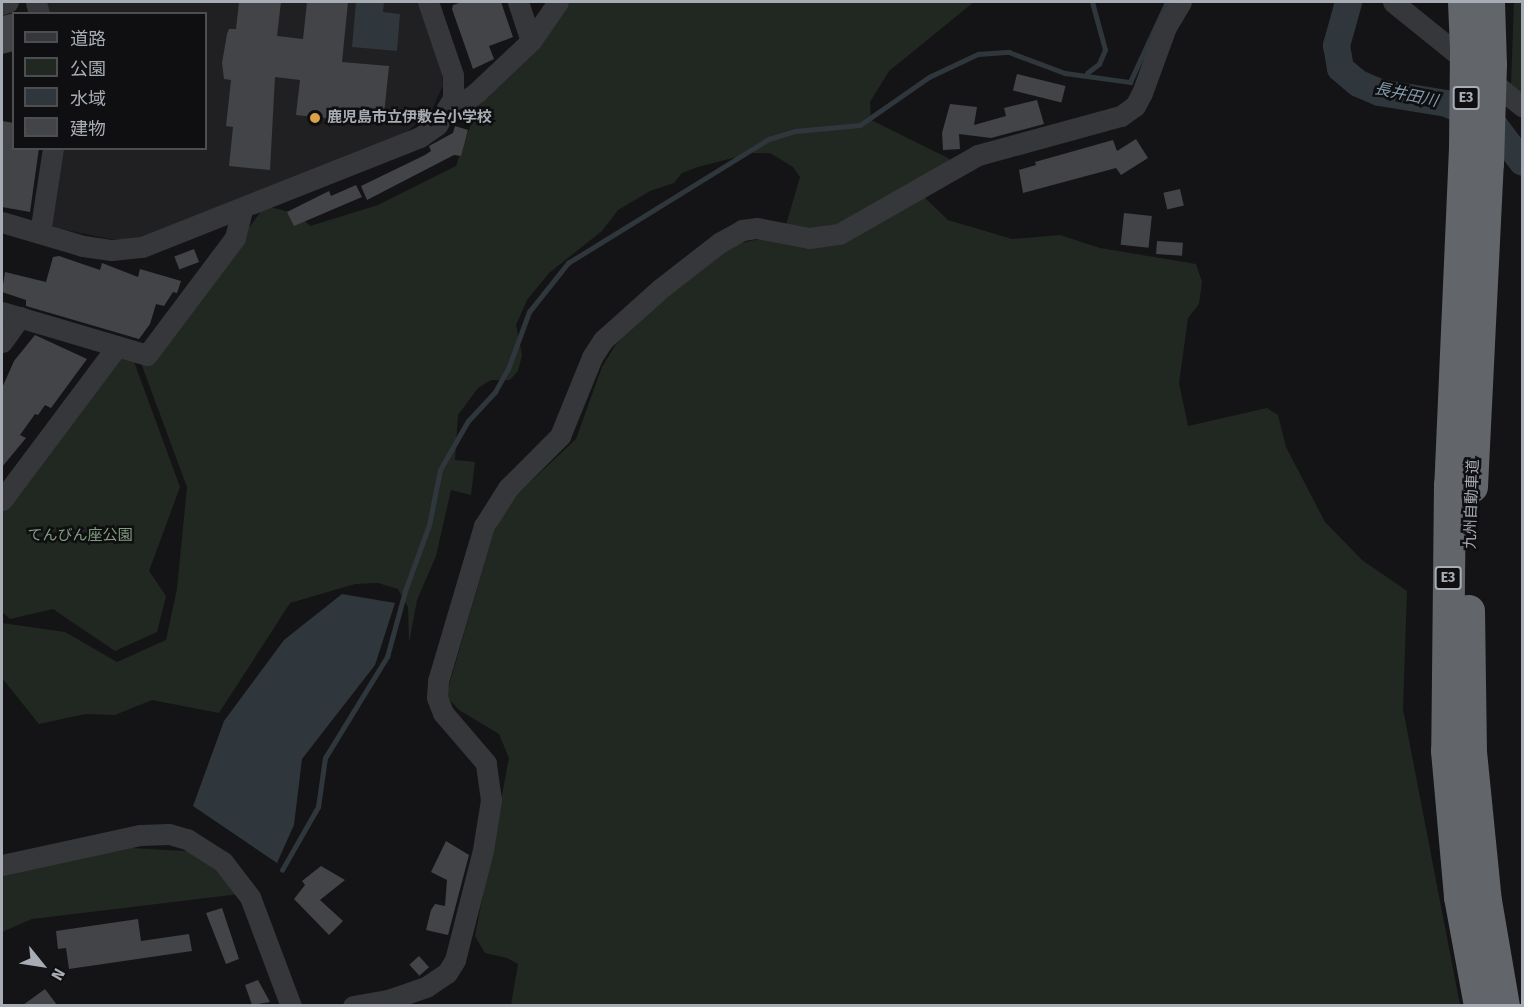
<!DOCTYPE html>
<html>
<head>
<meta charset="utf-8">
<style>
	body { margin:0 }
	#map { position:relative; width:1524px; height:1007px; overflow:hidden; background:#141416; font-family:"Fira Sans","Noto Sans JP",sans-serif }
	div>[style] { position:absolute }
	.built>* { inset:0; background:#202022 }
	.green>* { inset:0; background:#212821 }
	.water>* { inset:0; background:#2f373d }
	.stream>* { height:4.5px; margin:-2.25px; padding:0 2.25px; transform-origin:2.25px; border-radius:2.25px; background:#2f373d }
	.river>* { height:27px; margin:-13.5px; padding:0 13.5px; transform-origin:13.5px; border-radius:13.5px; background:#2f373d }
	.building>* { inset:0; background:#434448; transform-origin:0 0 }
	.minor>* { height:21px; margin:-10.5px; padding:0 10.5px; transform-origin:10.5px; border-radius:10.5px; background:#36373a }
	.highway>* { height:32px; margin:-16px; padding:0 16px; transform-origin:16px; border-radius:16px; background:#62656a }
	.highway-bridge>* { height:32px; margin:-16px; padding:0 16px; transform-origin:16px; border-radius:16px; background:#62656a }
	.dots>* { width:16px; height:16px; translate:-50% -50%; box-sizing:border-box; border:3px solid #0f0f11; border-radius:50% }
	span { translate:-50% -50%; white-space:nowrap; text-align:center; line-height:1.15; -webkit-text-stroke:5px #0f0f11; paint-order:stroke }
	.shield-label span { padding:2px 4px; background:#0f0f11; border:2px solid; border-radius:4px; -webkit-text-stroke-width:0 }
	.shield-label { font-size:14px; color:#a8acb4; font-weight:700 }
	.poi-label { font-size:15px; color:#a8acb4; font-weight:700 }
	.left { translate:0 -50%; text-align:left }
	.street-label { font-size:15px; color:#a8acb4 }
	.park-label { font-size:15px; color:#819d81 }
	.water-label { font-size:16px; color:#839aab; font-style:italic }
	.frame { position:absolute; inset:0; border:3px solid #a8acb4; pointer-events:none }
	.legend { position:absolute; left:12px; top:12px; width:195px; height:138px; box-sizing:border-box; background:#0f0f11; border:2px solid #4c4e52; margin:0; padding:8px 10px; list-style:none; font-size:18px; color:#a8acb4 }
	.legend li { display:flex; align-items:center; gap:12px; height:30px }
	.legend b { width:30px; border:2px solid #4c4e52 }
	.north { position:absolute; left:12px; top:935px; width:60px; height:60px; -webkit-text-stroke:4px #0f0f11; paint-order:stroke; rotate:120deg; font-size:16px; font-weight:700; line-height:24px; text-align:center; color:#a8acb4 }
	.north::after { content:''; display:block; margin:auto; width:21px; height:27px; background:#a8acb4; clip-path:polygon(50% 0,100% 100%,50% 72%,0 100%) }
</style>
</head>
<body>
<div id="map">
	<div class="built">
		<i style="clip-path:polygon(44px 2px,417px 2px,442px 71px,443px 85px,431px 112px,405px 133px,170px 229px,133px 239px,110px 239px,56px 228px,49px 222px,59px 149px,206px 148px,206px 14px,46px 13px)"></i>
	</div>
	<div class="green">
		<i style="clip-path:polygon(562px 2px,974px 2px,889px 71px,870px 102px,871px 120px,950px 159px,944px 166px,838px 224px,814px 229px,786px 225px,800px 177px,793px 167px,770px 153px,752px 153px,698px 167px,682px 173px,674px 183px,650px 191px,618px 210px,602px 231px,549px 273px,527px 300px,516px 325px,522px 355px,518px 371px,510px 380px,491px 380px,478px 388px,458px 415px,455px 460px,475px 462px,471px 495px,451px 490px,436px 556px,417px 600px,409px 643px,408px 607px,398px 589px,378px 583px,355px 584px,290px 603px,219px 713px,152px 700px,115px 715px,85px 714px,39px 724px,2px 678px,2px 623px,65px 632px,117px 662px,166px 640px,177px 589px,187px 487px,138px 355px,177px 325px,265px 206px,298px 214px,310px 226px,378px 205px,456px 166px,471px 124px,463px 115px,517px 63px)"></i>
		<i style="clip-path:polygon(1514px 2px,1522px 2px,1522px 93px,1511px 84px)"></i>
		<i style="clip-path:polygon(924px 197px,948px 220px,1012px 239px,1060px 235px,1100px 248px,1196px 264px,1202px 282px,1199px 304px,1188px 318px,1179px 383px,1188px 426px,1267px 408px,1278px 415px,1286px 447px,1325px 522px,1362px 560px,1407px 591px,1403px 709px,1460px 1005px,511px 1005px,518px 964px,507px 958px,485px 953px,475px 936px,509px 758px,499px 734px,459px 710px,446px 696px,493px 534px,510px 501px,576px 439px,602px 367px,616px 344px,638px 320px,734px 245px,759px 239px,816px 247px)"></i>
		<i style="clip-path:polygon(117px 358px,133px 359px,180px 487px,149px 571px,166px 596px,157px 632px,115px 651px,53px 609px,10px 619px,2px 612px,2px 513px)"></i>
		<i style="clip-path:polygon(98px 846px,202px 852px,248px 893px,32px 919px,2px 932px,2px 870px)"></i>
	</div>
	<div class="water">
		<i style="clip-path:polygon(356px 2px,384px 2px,383px 12px,400px 14px,397px 51px,352px 47px)"></i>
		<i style="clip-path:polygon(342px 594px,395px 603px,375px 665px,302px 759px,294px 825px,277px 863px,193px 806px,224px 721px,284px 640px)"></i>
	</div>
	<div class="stream">
		<i style="left:1087px;top:73px;width:15px;rotate:-37deg"></i>
		<i style="left:1099px;top:64px;width:15px;rotate:-67deg"></i>
		<i style="left:1105px;top:50px;width:50px;rotate:-105.2deg"></i>
		<i style="left:282px;top:870px;width:73px;rotate:-60.3deg"></i>
		<i style="left:318px;top:807px;width:49px;rotate:-81.9deg"></i>
		<i style="left:325px;top:758px;width:119px;rotate:-58.5deg"></i>
		<i style="left:387px;top:657px;width:68px;rotate:-74.7deg"></i>
		<i style="left:405px;top:591px;width:70px;rotate:-70deg"></i>
		<i style="left:429px;top:525px;width:56px;rotate:-78.7deg"></i>
		<i style="left:440px;top:470px;width:56px;rotate:-60.3deg"></i>
		<i style="left:468px;top:421px;width:40px;rotate:-47deg"></i>
		<i style="left:495px;top:392px;width:26px;rotate:-61deg"></i>
		<i style="left:508px;top:369px;width:61px;rotate:-69.8deg"></i>
		<i style="left:529px;top:312px;width:63px;rotate:-51.5deg"></i>
		<i style="left:568px;top:263px;width:236px;rotate:-31.7deg"></i>
		<i style="left:769px;top:139px;width:27px;rotate:-17deg"></i>
		<i style="left:795px;top:131px;width:65px;rotate:-5.3deg"></i>
		<i style="left:860px;top:125px;width:84px;rotate:-34.8deg"></i>
		<i style="left:929px;top:77px;width:54px;rotate:-25.1deg"></i>
		<i style="left:978px;top:54px;width:31px;rotate:-4deg"></i>
		<i style="left:1009px;top:52px;width:60px;rotate:20.6deg"></i>
		<i style="left:1065px;top:73px;width:66px;rotate:7.9deg"></i>
		<i style="left:1130px;top:82px;width:88px;rotate:-65.2deg"></i>
	</div>
	<div class="river">
		<i style="left:1348px;top:2px;width:45px;rotate:105.6deg"></i>
		<i style="left:1336px;top:45px;width:23px;rotate:80deg"></i>
		<i style="left:1340px;top:68px;width:23px;rotate:40deg"></i>
		<i style="left:1358px;top:83px;width:23px;rotate:23deg"></i>
		<i style="left:1379px;top:92px;width:68px;rotate:9.3deg"></i>
		<i style="left:1446px;top:103px;width:35px;rotate:24deg"></i>
		<i style="left:1478px;top:117px;width:18px;rotate:27deg"></i>
		<i style="left:1494px;top:125px;width:46px;rotate:52.9deg"></i>
	</div>
	<div class="building">
		<i style="clip-path:polygon(239px 2px,281px 2px,277px 36px,303px 39px,307px 2px,348px 2px,342px 62px,389px 66px,383px 124px,296px 115px,300px 80px,275px 77px,270px 170px,229px 166px,233px 127px,226px 126px,231px 80px,224px 79px,222px 63px,227px 34px,229px 29px,236px 29px)"></i>
		<i style="clip-path:polygon(462px 2px,501px 2px,513px 37px,489px 46px,494px 59px,473px 69px,452px 9px,453px 5px)"></i>
		<i style="clip-path:polygon(14px 13px,14px 51px,2px 54px,2px 16px)"></i>
		<i style="left:1017px;top:74px;width:50px;height:17px;rotate:14deg"></i>
		<i style="clip-path:polygon(1037px 100px,1044px 124px,991px 138px,959px 134px,960px 149px,943px 150px,942px 133px,950px 104px,977px 107px,974px 125px,1006px 116px,1004px 108px)"></i>
		<i style="clip-path:polygon(2px 121px,14px 123px,14px 148px,39px 148px,30px 212px,2px 207px)"></i>
		<i style="clip-path:polygon(455px 126px,468px 130px,461px 156px,454px 155px,367px 200px,361px 186px,425px 155px,431px 151px,429px 146px,453px 133px)"></i>
		<i style="clip-path:polygon(1136px 139px,1148px 158px,1121px 175px,1116px 168px,1023px 193px,1019px 170px,1036px 165px,1035px 162px,1113px 140px,1117px 151px)"></i>
		<i style="clip-path:polygon(356px 185px,362px 197px,294px 226px,287px 212px,329px 191px,331px 196px)"></i>
		<i style="left:1180px;top:189px;width:17px;height:17px;rotate:77deg"></i>
		<i style="left:1124px;top:213px;width:28px;height:32px;rotate:6deg"></i>
		<i style="left:1157px;top:241px;width:26px;height:13px;rotate:4deg"></i>
		<i style="left:194px;top:249px;width:14px;height:21px;rotate:69deg"></i>
		<i style="clip-path:polygon(59px 256px,100px 270px,102px 263px,138px 277px,140px 269px,181px 281px,177px 293px,173px 292px,164px 306px,156px 304px,150px 324px,139px 339px,26px 306px,26px 300px,2px 292px,5px 272px,46px 282px,53px 257px)"></i>
		<i style="clip-path:polygon(35px 335px,87px 359px,51px 408px,45px 405px,38px 415px,35px 414px,20px 435px,26px 438px,2px 467px,2px 388px,14px 361px)"></i>
		<i style="clip-path:polygon(446px 841px,469px 855px,448px 935px,426px 930px,431px 910px,435px 904px,445px 906px,447px 880px,431px 872px)"></i>
		<i style="clip-path:polygon(321px 866px,345px 880px,320px 900px,343px 921px,329px 935px,294px 899px,305px 885px,302px 881px)"></i>
		<i style="clip-path:polygon(222px 908px,239px 959px,226px 964px,206px 913px)"></i>
		<i style="clip-path:polygon(138px 919px,141px 941px,189px 934px,192px 951px,69px 969px,66px 948px,58px 949px,56px 931px)"></i>
		<i style="left:419px;top:956px;width:15px;height:13px;rotate:48deg"></i>
		<i style="clip-path:polygon(258px 980px,270px 1002px,252px 1005px,245px 985px)"></i>
		<i style="clip-path:polygon(45px 989px,57px 1005px,23px 1005px)"></i>
	</div>
	<div class="minor">
		<i style="left:36px;top:2px;width:12px;rotate:76deg"></i>
		<i style="left:518px;top:2px;width:41px;rotate:71.6deg"></i>
		<i style="left:1393px;top:2px;width:166px;rotate:38.9deg"></i>
		<i style="left:2px;top:4px;width:6px;rotate:-18deg"></i>
		<i style="left:446px;top:114px;width:38px;rotate:-35deg"></i>
		<i style="left:477px;top:92px;width:74px;rotate:-43.4deg"></i>
		<i style="left:531px;top:41px;width:47px;rotate:-55.3deg"></i>
		<i style="left:2px;top:222px;width:84px;rotate:16.5deg"></i>
		<i style="left:83px;top:246px;width:29px;rotate:8deg"></i>
		<i style="left:112px;top:250px;width:30px;rotate:-6deg"></i>
		<i style="left:142px;top:247px;width:299px;rotate:-21.6deg"></i>
		<i style="left:420px;top:137px;width:21px;rotate:-35deg"></i>
		<i style="left:437px;top:125px;width:31px;rotate:-59deg"></i>
		<i style="left:453px;top:98px;width:23px;rotate:-90deg"></i>
		<i style="left:453px;top:75px;width:77px;rotate:-108.9deg"></i>
		<i style="left:40px;top:233px;width:86px;rotate:-81.3deg"></i>
		<i style="left:2px;top:312px;width:151px;rotate:16.5deg"></i>
		<i style="left:147px;top:355px;width:146px;rotate:-53.1deg"></i>
		<i style="left:235px;top:238px;width:30px;rotate:-76deg"></i>
		<i style="left:2px;top:342px;width:31px;rotate:-54deg"></i>
		<i style="left:2px;top:500px;width:192px;rotate:-53.2deg"></i>
		<i style="left:2px;top:865px;width:141px;rotate:-12.3deg"></i>
		<i style="left:140px;top:835px;width:29px;rotate:-2deg"></i>
		<i style="left:169px;top:834px;width:19px;rotate:16deg"></i>
		<i style="left:187px;top:839px;width:43px;rotate:32.6deg"></i>
		<i style="left:223px;top:862px;width:44px;rotate:52.4deg"></i>
		<i style="left:250px;top:897px;width:116px;rotate:69.4deg"></i>
		<i style="left:353px;top:1006px;width:36px;rotate:-10deg"></i>
		<i style="left:388px;top:1000px;width:40px;rotate:-18.9deg"></i>
		<i style="left:426px;top:987px;width:25px;rotate:-34deg"></i>
		<i style="left:447px;top:973px;width:15px;rotate:-58deg"></i>
		<i style="left:455px;top:960px;width:114px;rotate:-75.7deg"></i>
		<i style="left:483px;top:850px;width:51px;rotate:-80.9deg"></i>
		<i style="left:491px;top:800px;width:37px;rotate:-98deg"></i>
		<i style="left:486px;top:763px;width:66px;rotate:-130.7deg"></i>
		<i style="left:443px;top:713px;width:17px;rotate:-111deg"></i>
		<i style="left:437px;top:697px;width:16px;rotate:-86deg"></i>
		<i style="left:438px;top:681px;width:162px;rotate:-73.5deg"></i>
		<i style="left:484px;top:526px;width:45px;rotate:-57.7deg"></i>
		<i style="left:508px;top:488px;width:74px;rotate:-45deg"></i>
		<i style="left:560px;top:436px;width:85px;rotate:-67.9deg"></i>
		<i style="left:592px;top:357px;width:20px;rotate:-57deg"></i>
		<i style="left:603px;top:340px;width:76px;rotate:-41.8deg"></i>
		<i style="left:660px;top:289px;width:75px;rotate:-37.9deg"></i>
		<i style="left:719px;top:243px;width:26px;rotate:-29deg"></i>
		<i style="left:742px;top:230px;width:15px;rotate:-8deg"></i>
		<i style="left:757px;top:228px;width:53px;rotate:10.9deg"></i>
		<i style="left:809px;top:238px;width:30px;rotate:-8deg"></i>
		<i style="left:839px;top:234px;width:160px;rotate:-29.6deg"></i>
		<i style="left:978px;top:155px;width:148px;rotate:-15.3deg"></i>
		<i style="left:1121px;top:116px;width:17px;rotate:-36deg"></i>
		<i style="left:1135px;top:106px;width:15px;rotate:-62deg"></i>
		<i style="left:1142px;top:93px;width:70px;rotate:-70deg"></i>
		<i style="left:1166px;top:27px;width:29px;rotate:-59deg"></i>
	</div>
	<div class="highway">
		<i style="left:1464px;top:2px;width:46px;rotate:87.5deg"></i>
		<i style="left:1489px;top:2px;width:63px;rotate:88.2deg"></i>
		<i style="left:1465px;top:148px;width:337px;rotate:92.5deg"></i>
		<i style="left:1450px;top:485px;width:266px;rotate:90.6deg"></i>
		<i style="left:1447px;top:751px;width:147px;rotate:84.9deg"></i>
		<i style="left:1460px;top:897px;width:111px;rotate:79.6deg"></i>
		<i style="left:1472px;top:487px;width:323px;rotate:-87.2deg"></i>
		<i style="left:1469px;top:611px;width:141px;rotate:89.2deg"></i>
		<i style="left:1471px;top:752px;width:150px;rotate:84.3deg"></i>
		<i style="left:1486px;top:901px;width:107px;rotate:80.3deg"></i>
	</div>
	<div class="highway-bridge">
		<i style="left:1465px;top:148px;width:100px;rotate:-89.4deg"></i>
		<i style="left:1488px;top:164px;width:99px;rotate:-88.3deg"></i>
	</div>
	<div class="dots">
		<i style="left:315px;top:118px;background:#dba247"></i>
	</div>
	<div class="shield-label">
		<span style="left:1466px;top:98px">E3</span>
		<span style="left:1448px;top:578px">E3</span>
	</div>
	<div class="poi-label">
		<span class="left" style="left:327px;top:118px">鹿児島市立伊敷台小学校</span>
	</div>
	<div class="street-label">
		<span style="left:1472px;top:504px;rotate:-88deg">九州自動車道</span>
	</div>
	<div class="park-label">
		<span style="left:80px;top:536px">てんびん座公園</span>
	</div>
	<div class="water-label">
		<span style="left:1406px;top:95px;rotate:12deg">長井田川</span>
	</div>
	<div class="frame"></div>
	<ul class="legend">
	<li><b style="height:8px;background:#36373a"></b>道路</li>
	<li><b style="height:16px;background:#212821"></b>公園</li>
	<li><b style="height:16px;background:#2f373d"></b>水域</li>
	<li><b style="height:16px;background:#434448"></b>建物</li>
	</ul>
	<div class="north">N</div>
</div>
</body>
</html>
